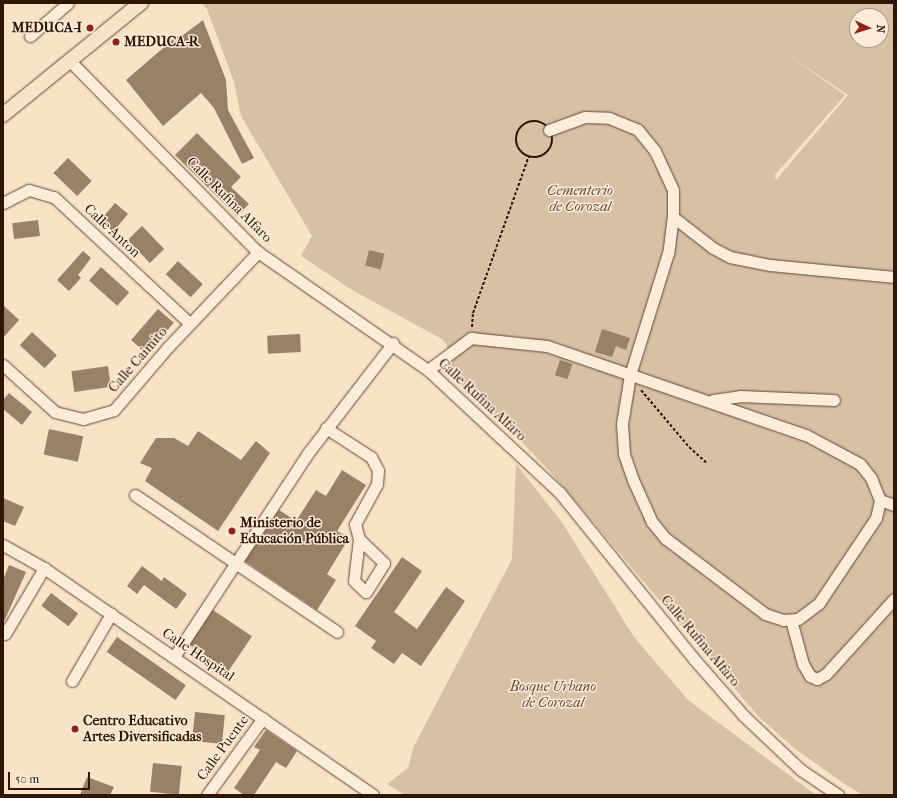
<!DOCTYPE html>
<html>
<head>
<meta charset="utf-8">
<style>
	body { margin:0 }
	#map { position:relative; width:897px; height:798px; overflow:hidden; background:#f9e3c6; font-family:"IM FELL French Canon",serif }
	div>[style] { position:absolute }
	.green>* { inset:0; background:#d7c0a5 }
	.building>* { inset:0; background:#998068; transform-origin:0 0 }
	.path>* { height:2px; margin-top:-1px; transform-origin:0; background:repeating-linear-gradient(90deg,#311503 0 3px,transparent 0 5px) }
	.path>.ring { margin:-1px; padding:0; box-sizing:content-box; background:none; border:2px solid #311503; border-radius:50% }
	.roads { filter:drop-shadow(0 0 1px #634834) drop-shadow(0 0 1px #634834) }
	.minor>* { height:11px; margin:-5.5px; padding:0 5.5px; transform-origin:5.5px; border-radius:5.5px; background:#fbedda }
	.major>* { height:14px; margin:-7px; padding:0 7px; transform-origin:7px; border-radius:7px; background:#f9e3c6 }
	.dots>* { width:11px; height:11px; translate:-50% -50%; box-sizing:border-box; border:2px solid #fbedda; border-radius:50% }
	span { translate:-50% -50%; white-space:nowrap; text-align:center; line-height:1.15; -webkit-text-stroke:3px #fbedda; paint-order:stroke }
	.poi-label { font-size:14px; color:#311503; font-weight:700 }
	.right { translate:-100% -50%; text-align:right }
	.left { translate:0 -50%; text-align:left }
	.park-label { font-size:14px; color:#634834; font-style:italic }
	.street-label { font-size:14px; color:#311503 }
	.frame { position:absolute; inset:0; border:4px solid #311503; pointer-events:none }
	.north { position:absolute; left:849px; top:8px; width:40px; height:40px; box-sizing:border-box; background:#fbedda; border:1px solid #aa9784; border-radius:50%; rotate:94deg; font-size:11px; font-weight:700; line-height:16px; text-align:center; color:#311503 }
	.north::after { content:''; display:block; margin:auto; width:14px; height:18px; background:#8f2418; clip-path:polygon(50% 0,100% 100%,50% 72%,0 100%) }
	.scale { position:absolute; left:8px; top:772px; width:82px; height:18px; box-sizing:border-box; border:2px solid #311503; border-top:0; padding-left:5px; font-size:12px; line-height:14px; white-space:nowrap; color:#311503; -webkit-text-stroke:3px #fbedda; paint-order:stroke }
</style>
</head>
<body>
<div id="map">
	<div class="green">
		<i style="clip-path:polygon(evenodd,202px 3px,894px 3px,894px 795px,863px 795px,846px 785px,794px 748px,758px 716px,551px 473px,505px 424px,451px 376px,447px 345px,442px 339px,352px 290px,301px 256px,312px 236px,241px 116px,234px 82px,207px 9px,202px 3px,857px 16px,881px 16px,881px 40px,857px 40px,857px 16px,202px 3px,785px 53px,848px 95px,776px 180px,775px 175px,845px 95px,785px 53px)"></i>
		<i style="clip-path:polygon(516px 464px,561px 521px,634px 637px,688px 700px,816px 795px,405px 795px,387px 784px,408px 768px,414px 746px,512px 559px)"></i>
	</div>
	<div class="building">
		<i style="clip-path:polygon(203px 20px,226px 80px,228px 110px,254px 158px,242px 164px,214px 108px,201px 93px,163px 126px,126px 80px,177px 36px,179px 38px)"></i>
		<i style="clip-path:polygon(197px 133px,241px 177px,231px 187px,249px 204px,237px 216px,175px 155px)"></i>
		<i style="left:68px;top:158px;width:33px;height:21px;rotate:44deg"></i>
		<i style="left:115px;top:203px;width:17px;height:23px;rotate:40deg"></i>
		<i style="left:38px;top:220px;width:16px;height:26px;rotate:83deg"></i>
		<i style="left:142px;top:226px;width:32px;height:20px;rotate:46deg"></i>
		<i style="left:369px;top:250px;width:16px;height:16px;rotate:14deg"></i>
		<i style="clip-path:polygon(83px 251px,91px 258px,78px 275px,81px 278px,69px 291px,57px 280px)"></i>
		<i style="left:178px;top:261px;width:34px;height:18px;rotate:43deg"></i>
		<i style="left:101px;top:267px;width:38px;height:18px;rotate:42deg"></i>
		<i style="clip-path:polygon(3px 305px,19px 320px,3px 338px)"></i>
		<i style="left:158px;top:309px;width:21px;height:41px;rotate:41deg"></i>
		<i style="clip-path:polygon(602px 329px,630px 338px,626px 350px,616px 346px,612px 357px,595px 352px)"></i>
		<i style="left:32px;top:332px;width:34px;height:18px;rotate:43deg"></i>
		<i style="left:300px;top:334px;width:18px;height:33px;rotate:87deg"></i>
		<i style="left:560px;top:360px;width:13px;height:16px;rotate:18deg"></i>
		<i style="left:108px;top:366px;width:21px;height:37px;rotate:82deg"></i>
		<i style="clip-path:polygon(9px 393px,32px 412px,22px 425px,3px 409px,3px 400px)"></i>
		<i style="left:49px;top:429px;width:35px;height:26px;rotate:12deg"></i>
		<i style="clip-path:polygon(198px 431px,241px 460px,256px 441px,270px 453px,218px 531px,145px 481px,152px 468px,140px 463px,156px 438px,174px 438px,188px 446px)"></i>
		<i style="clip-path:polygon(342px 470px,366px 485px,337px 531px,349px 538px,327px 574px,336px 580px,317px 610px,245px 561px,279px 510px,296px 521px,316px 490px,326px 496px)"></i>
		<i style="clip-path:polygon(3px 498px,24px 507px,15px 526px,3px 521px)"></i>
		<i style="clip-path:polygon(402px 557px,422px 571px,394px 612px,417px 629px,446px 587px,465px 601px,421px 666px,402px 653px,394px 664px,371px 648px,376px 641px,355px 626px)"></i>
		<i style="clip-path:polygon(9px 565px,26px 572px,3px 624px,3px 580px)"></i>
		<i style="clip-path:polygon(142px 566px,162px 581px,164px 577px,187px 594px,176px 609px,144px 585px,137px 594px,127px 586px)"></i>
		<i style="left:51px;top:593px;width:34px;height:16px;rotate:37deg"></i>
		<i style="left:213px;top:610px;width:47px;height:42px;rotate:34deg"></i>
		<i style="left:117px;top:637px;width:84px;height:18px;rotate:35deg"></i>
		<i style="left:195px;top:712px;width:30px;height:29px;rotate:6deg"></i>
		<i style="clip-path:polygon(266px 730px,297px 751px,286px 768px,276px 762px,254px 795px,244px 795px,234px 788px,260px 750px,254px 747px)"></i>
		<i style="left:153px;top:763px;width:29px;height:29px;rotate:6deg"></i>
		<i style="clip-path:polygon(87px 777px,114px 787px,110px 795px,80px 795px)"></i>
	</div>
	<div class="path">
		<i class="ring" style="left:516px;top:121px;width:34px;height:34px"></i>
		<i style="left:472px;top:327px;width:14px;rotate:-86deg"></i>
		<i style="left:473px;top:313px;width:167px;rotate:-70.4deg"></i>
		<i style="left:641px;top:390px;width:75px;rotate:49.9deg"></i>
		<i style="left:689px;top:447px;width:25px;rotate:42deg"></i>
	</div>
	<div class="roads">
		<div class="minor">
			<i style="left:30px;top:36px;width:50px;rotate:-41deg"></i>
			<i style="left:71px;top:62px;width:267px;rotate:45.5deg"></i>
			<i style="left:258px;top:252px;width:207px;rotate:34.8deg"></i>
			<i style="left:428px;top:370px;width:180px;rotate:43deg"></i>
			<i style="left:560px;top:493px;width:212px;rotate:51.1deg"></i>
			<i style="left:693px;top:658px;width:77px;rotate:48.7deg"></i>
			<i style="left:744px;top:716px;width:79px;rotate:43.5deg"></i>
			<i style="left:801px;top:770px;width:45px;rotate:34deg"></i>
			<i style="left:549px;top:130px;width:38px;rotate:-20deg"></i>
			<i style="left:585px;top:117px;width:24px;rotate:2deg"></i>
			<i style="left:609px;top:118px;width:31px;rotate:22deg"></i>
			<i style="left:638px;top:130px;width:27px;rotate:51deg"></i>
			<i style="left:655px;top:151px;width:43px;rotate:65.2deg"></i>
			<i style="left:673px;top:190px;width:25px;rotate:90deg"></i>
			<i style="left:673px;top:215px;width:38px;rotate:97deg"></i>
			<i style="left:668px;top:253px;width:128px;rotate:107.3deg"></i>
			<i style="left:630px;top:375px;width:50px;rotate:99.3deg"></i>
			<i style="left:622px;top:424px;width:30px;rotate:86deg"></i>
			<i style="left:624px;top:454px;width:28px;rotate:71deg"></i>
			<i style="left:633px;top:480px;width:46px;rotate:65.7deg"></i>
			<i style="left:652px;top:522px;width:21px;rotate:51deg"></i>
			<i style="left:665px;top:538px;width:126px;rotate:37.2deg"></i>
			<i style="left:765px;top:614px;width:19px;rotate:18deg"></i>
			<i style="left:783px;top:620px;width:15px;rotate:-4deg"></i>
			<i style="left:798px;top:619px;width:26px;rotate:-37deg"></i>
			<i style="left:819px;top:603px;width:102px;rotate:-56.2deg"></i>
			<i style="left:876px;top:518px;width:18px;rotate:-77deg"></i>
			<i style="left:3px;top:203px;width:29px;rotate:-27deg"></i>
			<i style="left:29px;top:190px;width:26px;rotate:16deg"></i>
			<i style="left:54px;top:197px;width:186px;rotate:43deg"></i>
			<i style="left:673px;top:217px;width:51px;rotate:37.8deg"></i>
			<i style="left:713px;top:248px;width:19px;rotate:28deg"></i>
			<i style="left:730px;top:257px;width:41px;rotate:11.3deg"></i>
			<i style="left:770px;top:265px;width:125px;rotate:5.5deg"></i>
			<i style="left:3px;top:365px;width:70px;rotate:42.1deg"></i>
			<i style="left:55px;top:412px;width:29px;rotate:14deg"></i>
			<i style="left:83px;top:419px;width:32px;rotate:-16deg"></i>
			<i style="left:114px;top:410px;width:83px;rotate:-49.4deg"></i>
			<i style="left:168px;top:347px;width:131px;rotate:-46.5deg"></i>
			<i style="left:428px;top:370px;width:54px;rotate:-36.7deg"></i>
			<i style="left:471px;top:338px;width:76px;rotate:6deg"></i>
			<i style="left:547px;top:346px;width:274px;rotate:19deg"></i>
			<i style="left:806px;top:435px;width:61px;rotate:28.2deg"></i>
			<i style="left:860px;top:464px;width:18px;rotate:52deg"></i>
			<i style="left:871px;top:478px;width:24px;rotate:68deg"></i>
			<i style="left:880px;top:500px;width:15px;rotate:20deg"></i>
			<i style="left:713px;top:400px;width:27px;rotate:-8deg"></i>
			<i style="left:740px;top:396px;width:94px;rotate:2.4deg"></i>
			<i style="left:326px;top:428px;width:54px;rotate:32.8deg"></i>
			<i style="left:371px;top:457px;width:15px;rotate:62deg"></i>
			<i style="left:378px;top:470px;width:14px;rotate:94deg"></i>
			<i style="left:377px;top:484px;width:46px;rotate:118.8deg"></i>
			<i style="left:355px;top:524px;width:16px;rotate:75deg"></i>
			<i style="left:359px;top:539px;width:42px;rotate:96.8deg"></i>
			<i style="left:354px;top:581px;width:16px;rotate:43deg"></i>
			<i style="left:366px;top:592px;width:34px;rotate:-58deg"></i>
			<i style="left:384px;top:563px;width:35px;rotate:-136deg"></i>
			<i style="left:135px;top:495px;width:244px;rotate:34.1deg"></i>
			<i style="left:3px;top:545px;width:47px;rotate:29.3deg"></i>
			<i style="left:44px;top:568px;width:400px;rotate:34.6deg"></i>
			<i style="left:791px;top:620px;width:46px;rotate:74.7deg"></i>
			<i style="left:803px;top:664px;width:14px;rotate:60deg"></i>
			<i style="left:810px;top:676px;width:8px;rotate:23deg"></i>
			<i style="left:817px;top:679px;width:10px;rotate:-29deg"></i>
			<i style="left:826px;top:674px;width:101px;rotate:-47.8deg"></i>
			<i style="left:5px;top:634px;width:77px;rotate:-59.4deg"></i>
			<i style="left:174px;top:657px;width:244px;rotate:-56.7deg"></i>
			<i style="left:308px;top:453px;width:139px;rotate:-52.3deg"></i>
			<i style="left:72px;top:681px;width:78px;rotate:-59.8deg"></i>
			<i style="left:207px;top:795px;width:95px;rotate:-54deg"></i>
		</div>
		<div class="major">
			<i style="left:3px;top:115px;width:178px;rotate:-39.1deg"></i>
		</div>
	</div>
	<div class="dots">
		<i style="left:90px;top:28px;background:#8f2418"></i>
		<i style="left:116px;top:42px;background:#8f2418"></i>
		<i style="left:232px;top:531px;background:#8f2418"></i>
		<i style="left:75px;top:729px;background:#8f2418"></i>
	</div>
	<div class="poi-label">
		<span class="right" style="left:82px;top:28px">MEDUCA-I</span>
		<span class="left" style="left:124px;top:42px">MEDUCA-R</span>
		<span class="left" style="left:240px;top:531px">Ministerio de<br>Educación Pública</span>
		<span class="left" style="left:83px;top:729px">Centro Educativo<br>Artes Diversificadas</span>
	</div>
	<div class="park-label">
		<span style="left:580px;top:199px">Cementerio<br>de Corozal</span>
		<span style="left:553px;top:695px">Bosque Urbano<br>de Corozal</span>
	</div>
	<div class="street-label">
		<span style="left:229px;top:200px;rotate:45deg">Calle Rufina Alfaro</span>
		<span style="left:112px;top:231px;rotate:43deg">Calle Anton</span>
		<span style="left:138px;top:360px;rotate:-49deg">Calle Caimito</span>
		<span style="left:482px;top:400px;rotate:43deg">Calle Rufina Alfaro</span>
		<span style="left:700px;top:641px;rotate:50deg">Calle Rufina Alfaro</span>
		<span style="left:198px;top:655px;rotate:34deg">Calle Hospital</span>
		<span style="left:223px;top:748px;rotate:-54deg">Calle Puente</span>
	</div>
	<div class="frame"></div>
	<div class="north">N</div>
	<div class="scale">50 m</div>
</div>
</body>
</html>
